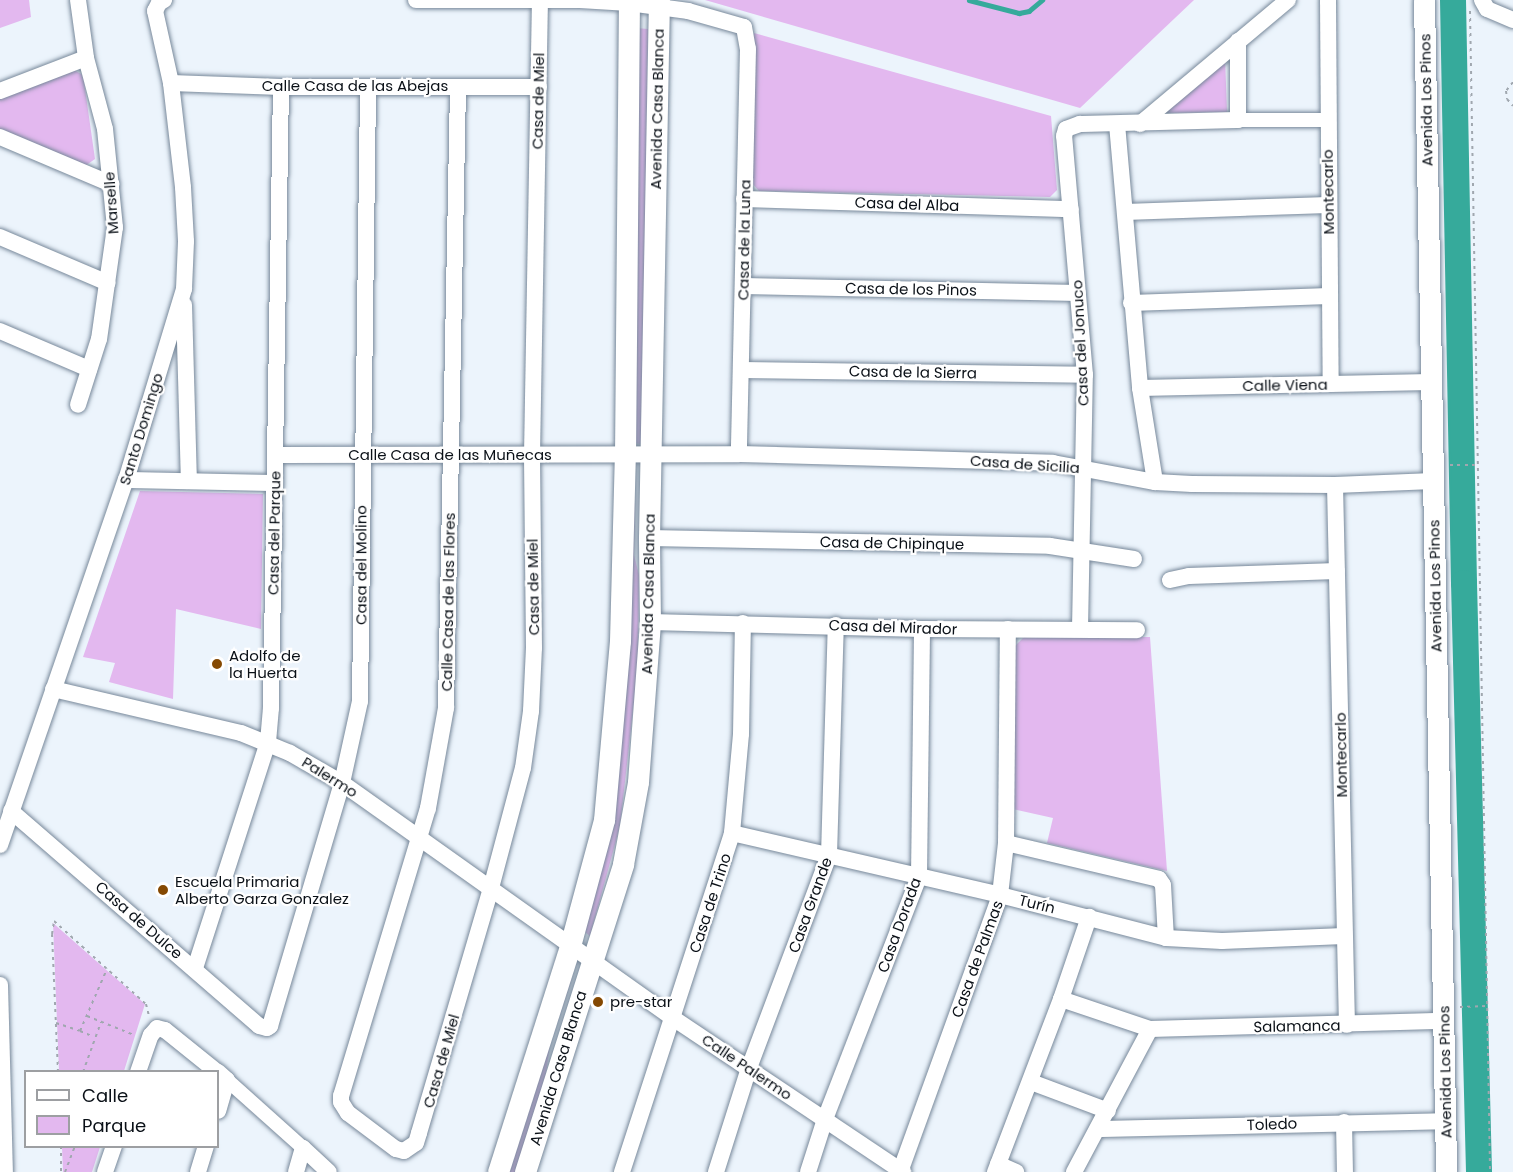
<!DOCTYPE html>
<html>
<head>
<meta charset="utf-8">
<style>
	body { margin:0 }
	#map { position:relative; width:1513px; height:1172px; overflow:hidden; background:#ecf4fc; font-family:Poppins,sans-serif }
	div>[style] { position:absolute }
	.green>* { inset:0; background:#e3b8ef }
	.stream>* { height:4.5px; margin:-2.25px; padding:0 2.25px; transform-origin:2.25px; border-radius:2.25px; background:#36aa9b }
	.river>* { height:26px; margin:-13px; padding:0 13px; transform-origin:13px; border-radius:13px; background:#36aa9b }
	.path>* { height:2px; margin-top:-1px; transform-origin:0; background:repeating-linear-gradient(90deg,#a0a7af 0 3px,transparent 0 7.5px) }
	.roads { filter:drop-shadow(0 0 2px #77889a) drop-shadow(0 0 2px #77889a) }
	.pedestrian>* { height:14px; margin:-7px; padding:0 7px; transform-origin:7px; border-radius:7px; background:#fff }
	.minor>* { height:16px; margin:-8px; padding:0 8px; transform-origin:8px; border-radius:8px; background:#fff }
	.tertiary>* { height:21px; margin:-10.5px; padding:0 10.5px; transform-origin:10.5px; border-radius:10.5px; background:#fff }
	.dots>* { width:16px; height:16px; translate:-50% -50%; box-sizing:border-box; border:3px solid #fff; border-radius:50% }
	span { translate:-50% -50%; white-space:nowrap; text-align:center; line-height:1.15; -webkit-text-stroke:4.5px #fff; paint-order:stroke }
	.street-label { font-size:15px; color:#0a1017 }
	.poi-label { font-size:15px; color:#0a1017 }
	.left { translate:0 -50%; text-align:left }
	.legend { position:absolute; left:24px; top:1070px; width:195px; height:78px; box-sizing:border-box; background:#fff; border:2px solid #9d9fa2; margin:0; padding:8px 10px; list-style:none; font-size:18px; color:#0a1017 }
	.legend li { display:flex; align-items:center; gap:12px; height:30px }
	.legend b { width:30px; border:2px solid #9d9fa2 }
</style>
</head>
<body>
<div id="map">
	<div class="green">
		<i style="clip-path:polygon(0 0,29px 0,31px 17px,0 28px)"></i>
		<i style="clip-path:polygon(705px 0,1194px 0,1080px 108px)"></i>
		<i style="clip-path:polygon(636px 28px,648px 29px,642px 444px,634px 443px)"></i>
		<i style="clip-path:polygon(754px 33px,1051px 116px,1057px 190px,1050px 197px,759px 191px,751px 182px)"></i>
		<i style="clip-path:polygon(1225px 57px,1227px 112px,1162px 113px)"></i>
		<i style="clip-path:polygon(70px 68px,83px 75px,95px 159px,85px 166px,0 130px,0 96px)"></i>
		<i style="clip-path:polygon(140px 491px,263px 494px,261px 629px,176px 609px,173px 699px,109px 682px,115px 663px,83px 657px)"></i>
		<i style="clip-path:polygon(629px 503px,635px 503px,634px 555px,639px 575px,638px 666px,620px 826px,590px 936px,580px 928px,606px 836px)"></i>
		<i style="clip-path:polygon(1024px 637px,1150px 637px,1167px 871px,1047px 843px,1053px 818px,1013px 809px,1014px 647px)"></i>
		<i style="clip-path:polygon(53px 923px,145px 1004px,124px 1071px,59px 1071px)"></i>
		<i style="clip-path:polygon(566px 976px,572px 978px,550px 1045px,544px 1087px,517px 1172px,504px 1172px)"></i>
		<i style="clip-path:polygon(62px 1147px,100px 1147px,92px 1172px,63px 1172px)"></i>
	</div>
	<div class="stream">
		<i style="left:969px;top:0;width:52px;rotate:14.6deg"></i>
		<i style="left:1019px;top:13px;width:10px;rotate:-11deg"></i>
		<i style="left:1029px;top:11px;width:17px;rotate:-40deg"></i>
	</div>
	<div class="river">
		<i style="left:1453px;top:0;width:583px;rotate:88.92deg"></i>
		<i style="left:1464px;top:583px;width:589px;rotate:88.54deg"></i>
	</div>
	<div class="path">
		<i style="left:1470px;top:11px;width:1161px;rotate:89.01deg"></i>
		<i style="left:1513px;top:82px;width:11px;rotate:128deg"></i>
		<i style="left:1506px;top:91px;width:8px;rotate:83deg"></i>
		<i style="left:1507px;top:99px;width:9px;rotate:49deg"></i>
		<i style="left:1450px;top:465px;width:27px"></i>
		<i style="left:1460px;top:1007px;width:27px;rotate:-2deg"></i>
		<i style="left:87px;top:1016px;width:51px;rotate:22deg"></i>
		<i style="left:56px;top:1023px;width:25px;rotate:18deg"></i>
		<i style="left:80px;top:1031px;width:68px;rotate:-66.5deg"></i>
		<i style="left:80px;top:1031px;width:15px;rotate:23deg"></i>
		<i style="left:58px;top:1072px;width:138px;rotate:-92.5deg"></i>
		<i style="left:52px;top:934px;width:13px;rotate:-81deg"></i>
		<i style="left:54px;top:921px;width:124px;rotate:42.1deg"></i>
		<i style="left:146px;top:1004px;width:12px;rotate:76deg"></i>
		<i style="left:83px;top:1072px;width:53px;rotate:-70.2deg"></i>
		<i style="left:61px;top:1146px;width:26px;rotate:90deg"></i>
		<i style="left:65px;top:1172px;width:28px;rotate:-69deg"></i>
	</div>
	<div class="roads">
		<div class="pedestrian">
			<i style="left:1238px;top:120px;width:89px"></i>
			<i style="left:227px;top:1080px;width:102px;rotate:41.8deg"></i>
		</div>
		<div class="minor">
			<i style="left:78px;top:0;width:59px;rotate:82.1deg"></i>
			<i style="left:86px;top:58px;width:73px;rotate:75deg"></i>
			<i style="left:105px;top:129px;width:99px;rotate:84.2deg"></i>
			<i style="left:115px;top:227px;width:113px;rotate:98.1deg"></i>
			<i style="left:99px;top:339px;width:69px;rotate:107.7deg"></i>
			<i style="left:416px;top:0;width:164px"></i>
			<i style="left:580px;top:0;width:49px;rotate:3.5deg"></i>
			<i style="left:629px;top:3px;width:60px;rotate:7.7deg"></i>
			<i style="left:688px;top:11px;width:58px;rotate:15.9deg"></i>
			<i style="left:744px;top:27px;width:22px;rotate:80deg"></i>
			<i style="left:748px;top:49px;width:405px;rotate:91.3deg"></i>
			<i style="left:1328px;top:0;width:384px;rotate:89.6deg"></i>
			<i style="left:1482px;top:0;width:10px;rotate:61deg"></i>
			<i style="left:1487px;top:9px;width:28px;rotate:23deg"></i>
			<i style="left:171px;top:83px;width:110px;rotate:2.1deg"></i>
			<i style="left:281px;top:87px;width:258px"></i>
			<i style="left:458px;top:87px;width:621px;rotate:91.11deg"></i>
			<i style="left:446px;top:708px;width:102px;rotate:100.2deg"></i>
			<i style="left:428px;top:808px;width:301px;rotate:106.8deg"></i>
			<i style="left:341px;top:1096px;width:6px;rotate:90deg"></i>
			<i style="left:341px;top:1102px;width:13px;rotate:58deg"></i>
			<i style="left:348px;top:1113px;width:60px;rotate:36.9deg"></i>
			<i style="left:396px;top:1149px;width:8px;rotate:14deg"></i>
			<i style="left:404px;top:1151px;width:14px;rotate:-34deg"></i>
			<i style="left:416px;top:1143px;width:10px;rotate:-73deg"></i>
			<i style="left:419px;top:1133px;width:255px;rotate:-73.6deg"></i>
			<i style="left:491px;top:888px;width:124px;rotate:-75.1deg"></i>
			<i style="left:523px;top:768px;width:58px;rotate:-82deg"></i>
			<i style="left:531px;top:711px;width:63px;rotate:-87.3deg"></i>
			<i style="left:534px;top:648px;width:192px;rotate:-90.6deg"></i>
			<i style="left:532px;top:456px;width:456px;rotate:-89deg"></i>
			<i style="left:0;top:91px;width:92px;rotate:-21deg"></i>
			<i style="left:1117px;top:124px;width:265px;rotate:85deg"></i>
			<i style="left:1140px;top:388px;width:95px;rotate:80.9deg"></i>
			<i style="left:1140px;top:124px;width:193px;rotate:-40deg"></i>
			<i style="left:0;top:137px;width:121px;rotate:22.9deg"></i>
			<i style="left:744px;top:199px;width:327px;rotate:1.8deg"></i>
			<i style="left:1125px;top:212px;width:203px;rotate:-2deg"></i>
			<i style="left:0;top:237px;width:117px;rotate:23.1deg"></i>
			<i style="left:743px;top:286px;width:335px;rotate:1.2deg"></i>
			<i style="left:1131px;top:303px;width:198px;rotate:-2deg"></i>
			<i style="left:184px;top:305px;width:176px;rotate:88.4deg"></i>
			<i style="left:0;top:331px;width:97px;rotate:23.1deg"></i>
			<i style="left:742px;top:370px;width:343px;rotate:0.8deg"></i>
			<i style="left:1140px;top:388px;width:291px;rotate:-1.2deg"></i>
			<i style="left:275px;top:455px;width:464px;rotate:-0.1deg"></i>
			<i style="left:739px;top:454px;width:314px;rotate:1.6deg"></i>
			<i style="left:1053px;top:463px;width:104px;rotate:10.6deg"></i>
			<i style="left:1155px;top:482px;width:37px;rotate:3deg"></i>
			<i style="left:1192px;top:484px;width:143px;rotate:0.4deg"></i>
			<i style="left:1335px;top:485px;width:98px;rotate:-2.3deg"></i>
			<i style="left:126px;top:480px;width:149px;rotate:1.2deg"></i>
			<i style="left:1335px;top:485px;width:540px;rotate:88.73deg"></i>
			<i style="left:649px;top:538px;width:401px;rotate:1.1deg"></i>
			<i style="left:1050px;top:546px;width:85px;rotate:8.8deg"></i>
			<i style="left:1170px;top:580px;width:19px;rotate:-12deg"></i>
			<i style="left:1189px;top:576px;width:148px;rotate:-1.9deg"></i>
			<i style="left:650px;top:622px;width:272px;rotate:1.5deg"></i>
			<i style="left:922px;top:629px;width:215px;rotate:0.3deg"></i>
			<i style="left:1080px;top:629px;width:254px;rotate:-88.9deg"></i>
			<i style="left:1085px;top:375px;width:240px;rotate:-95deg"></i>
			<i style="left:1064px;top:136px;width:7px;rotate:-74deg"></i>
			<i style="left:1066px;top:129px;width:15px;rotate:-20deg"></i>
			<i style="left:1080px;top:124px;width:158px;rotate:-1.5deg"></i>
			<i style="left:1238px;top:120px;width:79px;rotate:-90deg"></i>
			<i style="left:53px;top:689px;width:193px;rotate:13.2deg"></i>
			<i style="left:241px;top:733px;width:53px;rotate:22.2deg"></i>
			<i style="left:290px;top:753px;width:60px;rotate:30deg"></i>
			<i style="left:342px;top:783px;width:406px;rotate:35.4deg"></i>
			<i style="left:673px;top:1018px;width:277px;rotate:33.8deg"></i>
			<i style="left:11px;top:811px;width:328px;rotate:40.9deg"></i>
			<i style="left:259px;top:1026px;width:8px;rotate:14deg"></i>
			<i style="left:267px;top:1028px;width:4px;rotate:-34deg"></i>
			<i style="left:270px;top:1026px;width:253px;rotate:-73.5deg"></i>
			<i style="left:342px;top:783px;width:84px;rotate:-77.6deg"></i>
			<i style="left:360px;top:701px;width:614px;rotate:-89.25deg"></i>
			<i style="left:732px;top:833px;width:275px;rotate:13deg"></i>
			<i style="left:1000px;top:895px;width:171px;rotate:14.5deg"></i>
			<i style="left:1166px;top:938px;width:56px;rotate:3.1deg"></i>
			<i style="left:1222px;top:941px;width:122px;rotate:-2.3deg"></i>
			<i style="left:1006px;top:843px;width:157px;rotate:13.2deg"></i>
			<i style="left:1159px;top:879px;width:7px;rotate:56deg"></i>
			<i style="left:1163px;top:885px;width:53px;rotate:86.8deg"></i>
			<i style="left:0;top:845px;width:386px;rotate:-71deg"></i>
			<i style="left:126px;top:480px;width:200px;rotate:-73.1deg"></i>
			<i style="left:184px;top:289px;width:48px;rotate:-87.6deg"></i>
			<i style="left:186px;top:241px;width:54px;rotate:-93.2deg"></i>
			<i style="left:183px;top:187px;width:105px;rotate:-96.6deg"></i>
			<i style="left:171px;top:83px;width:74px;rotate:-102.5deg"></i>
			<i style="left:155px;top:11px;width:9px;rotate:-63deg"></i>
			<i style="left:159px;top:3px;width:6px;rotate:-31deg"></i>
			<i style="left:195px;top:968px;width:237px;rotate:-72.1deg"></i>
			<i style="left:268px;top:742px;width:34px;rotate:-85deg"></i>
			<i style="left:271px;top:708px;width:621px;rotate:-89.08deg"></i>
			<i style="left:0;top:985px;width:187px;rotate:88.5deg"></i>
			<i style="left:1061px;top:999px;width:94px;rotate:18.6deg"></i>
			<i style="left:1150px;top:1029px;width:294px;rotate:-1.6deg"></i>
			<i style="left:138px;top:1072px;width:39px;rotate:-71deg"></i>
			<i style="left:151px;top:1035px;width:9px;rotate:-49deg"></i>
			<i style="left:157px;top:1028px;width:8px;rotate:14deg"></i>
			<i style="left:165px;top:1030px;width:67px;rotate:38.9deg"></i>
			<i style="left:218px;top:1072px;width:12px;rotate:42deg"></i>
			<i style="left:227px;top:1080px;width:32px;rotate:106deg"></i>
			<i style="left:1031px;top:1082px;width:82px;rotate:20.6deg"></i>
			<i style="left:1344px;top:1122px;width:50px;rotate:88.9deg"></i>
			<i style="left:1099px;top:1129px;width:347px;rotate:-1.3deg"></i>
			<i style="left:998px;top:1164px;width:20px;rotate:24deg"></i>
			<i style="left:105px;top:1172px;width:28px;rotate:-71deg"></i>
			<i style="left:198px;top:1172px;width:27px;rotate:-73deg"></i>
			<i style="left:296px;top:1172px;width:25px;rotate:-74deg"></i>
			<i style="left:303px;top:1148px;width:35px;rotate:43deg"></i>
			<i style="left:622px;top:1172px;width:356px;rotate:-72deg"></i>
			<i style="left:732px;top:833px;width:99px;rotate:-84.8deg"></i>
			<i style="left:741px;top:734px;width:111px;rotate:-89deg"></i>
			<i style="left:716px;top:1172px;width:109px;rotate:-72.4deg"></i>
			<i style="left:749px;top:1068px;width:228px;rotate:-69.4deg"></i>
			<i style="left:829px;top:855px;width:230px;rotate:-88.3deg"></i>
			<i style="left:808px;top:1172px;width:56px;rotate:-72.2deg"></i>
			<i style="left:825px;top:1119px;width:260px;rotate:-68.8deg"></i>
			<i style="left:919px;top:877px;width:248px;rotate:-89.3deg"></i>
			<i style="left:900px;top:1172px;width:294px;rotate:-70.1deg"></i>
			<i style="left:1000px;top:895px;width:52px;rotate:-83.4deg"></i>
			<i style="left:1006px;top:843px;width:214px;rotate:-89.5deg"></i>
			<i style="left:995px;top:1172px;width:185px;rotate:-69.1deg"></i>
			<i style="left:1061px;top:999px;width:87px;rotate:-71.1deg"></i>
			<i style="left:1074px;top:1172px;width:162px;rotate:-62deg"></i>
		</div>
		<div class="tertiary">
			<i style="left:1424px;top:0;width:1172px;rotate:88.92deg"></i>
			<i style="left:498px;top:1172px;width:237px;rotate:-72.3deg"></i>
			<i style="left:570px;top:946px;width:131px;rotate:-74.9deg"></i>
			<i style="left:604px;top:820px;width:180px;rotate:-84.9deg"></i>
			<i style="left:620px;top:641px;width:185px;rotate:-88.5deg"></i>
			<i style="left:625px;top:456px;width:456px;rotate:-89.5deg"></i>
			<i style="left:525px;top:1172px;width:323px;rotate:-72.3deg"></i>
			<i style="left:623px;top:864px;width:83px;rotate:-79.6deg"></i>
			<i style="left:638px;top:782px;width:160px;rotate:-85.7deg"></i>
			<i style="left:650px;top:622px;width:84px;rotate:-90.7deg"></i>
			<i style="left:649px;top:538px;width:538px;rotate:-88.94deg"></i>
		</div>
	</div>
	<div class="dots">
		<i style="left:217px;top:664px;background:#854902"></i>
		<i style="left:163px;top:890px;background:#854902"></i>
		<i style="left:598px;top:1002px;background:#854902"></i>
	</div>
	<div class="street-label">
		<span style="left:355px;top:86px">Calle Casa de las Abejas</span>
		<span style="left:1426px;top:100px;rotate:-91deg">Avenida Los Pinos</span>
		<span style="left:538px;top:101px;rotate:-89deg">Casa de Miel</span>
		<span style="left:657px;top:109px;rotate:-89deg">Avenida Casa Blanca</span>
		<span style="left:1328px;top:192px;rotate:-91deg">Montecarlo</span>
		<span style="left:111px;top:203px;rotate:-94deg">Marselle</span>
		<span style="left:907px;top:204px;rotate:2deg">Casa del Alba</span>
		<span style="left:744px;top:240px;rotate:-89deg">Casa de la Luna</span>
		<span style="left:911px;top:289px;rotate:1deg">Casa de los Pinos</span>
		<span style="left:1080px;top:343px;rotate:-93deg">Casa del Jonuco</span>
		<span style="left:913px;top:372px;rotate:1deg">Casa de la Sierra</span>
		<span style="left:1285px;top:385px;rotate:-1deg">Calle Viena</span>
		<span style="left:141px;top:429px;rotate:-73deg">Santo Domingo</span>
		<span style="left:450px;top:455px">Calle Casa de las Muñecas</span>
		<span style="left:1025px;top:464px;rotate:4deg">Casa de Sicilia</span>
		<span style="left:274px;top:533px;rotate:-89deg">Casa del Parque</span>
		<span style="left:892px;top:543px;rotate:1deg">Casa de Chipinque</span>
		<span style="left:361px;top:565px;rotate:-90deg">Casa del Molino</span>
		<span style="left:1435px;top:586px;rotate:-91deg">Avenida Los Pinos</span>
		<span style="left:533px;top:587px;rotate:-91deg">Casa de Miel</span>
		<span style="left:648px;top:594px;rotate:-89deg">Avenida Casa Blanca</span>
		<span style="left:448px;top:602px;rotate:-89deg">Calle Casa de las Flores</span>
		<span style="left:893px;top:627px;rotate:2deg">Casa del Mirador</span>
		<span style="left:1341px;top:755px;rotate:-91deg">Montecarlo</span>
		<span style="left:330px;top:777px;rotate:32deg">Palermo</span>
		<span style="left:710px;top:903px;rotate:-72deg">Casa de Trino</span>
		<span style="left:1037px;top:904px;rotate:14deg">Turín</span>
		<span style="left:810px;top:905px;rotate:-70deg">Casa Grande</span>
		<span style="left:139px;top:920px;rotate:41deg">Casa de Dulce</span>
		<span style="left:899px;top:925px;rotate:-70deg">Casa Dorada</span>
		<span style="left:977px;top:959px;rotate:-70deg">Casa de Palmas</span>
		<span style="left:1297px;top:1026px;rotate:-1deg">Salamanca</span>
		<span style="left:441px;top:1061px;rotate:-74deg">Casa de Miel</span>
		<span style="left:747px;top:1067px;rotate:34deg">Calle Palermo</span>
		<span style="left:558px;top:1068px;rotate:-73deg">Avenida Casa Blanca</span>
		<span style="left:1445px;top:1072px;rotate:-91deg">Avenida Los Pinos</span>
		<span style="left:1272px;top:1124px;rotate:-2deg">Toledo</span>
	</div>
	<div class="poi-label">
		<span class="left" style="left:229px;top:664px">Adolfo de<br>la Huerta</span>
		<span class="left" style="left:175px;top:890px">Escuela Primaria<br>Alberto Garza Gonzalez</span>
		<span class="left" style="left:610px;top:1002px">pre-star</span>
	</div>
	<ul class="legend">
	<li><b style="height:8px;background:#fff"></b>Calle</li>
	<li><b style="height:16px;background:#e3b8ef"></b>Parque</li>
	</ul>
</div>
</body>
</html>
